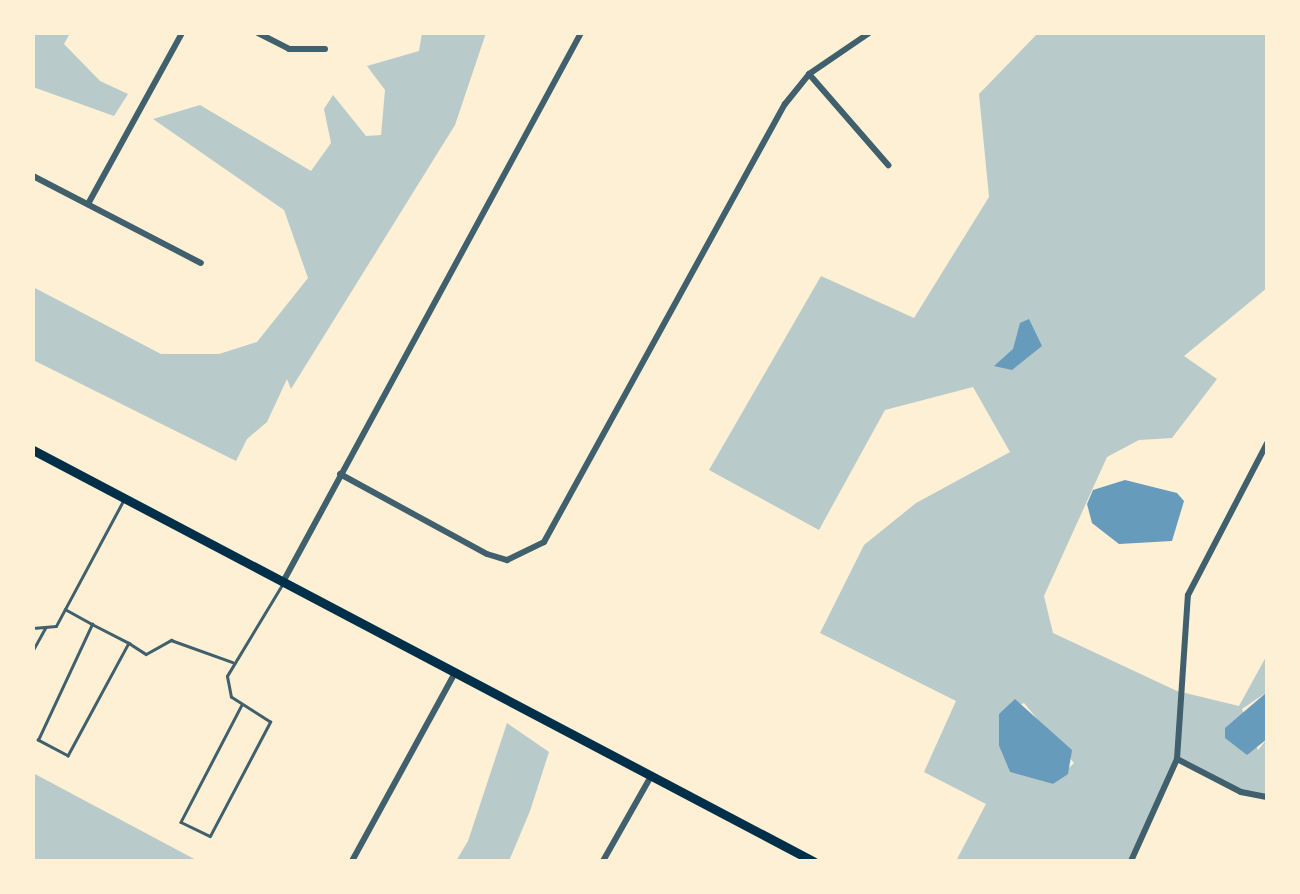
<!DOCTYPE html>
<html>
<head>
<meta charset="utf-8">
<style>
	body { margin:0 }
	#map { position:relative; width:1300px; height:894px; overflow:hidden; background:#fdf0d5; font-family:Signika,sans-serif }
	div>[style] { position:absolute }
	.green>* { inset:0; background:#b9caca }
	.water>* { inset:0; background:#669bbc }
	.service>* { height:2.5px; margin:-1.25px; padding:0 1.25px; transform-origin:1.25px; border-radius:1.25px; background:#3f606c }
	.minor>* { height:6px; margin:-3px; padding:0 3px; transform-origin:3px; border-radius:3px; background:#3f606c }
	.secondary>* { height:9px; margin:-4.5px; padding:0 4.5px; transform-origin:4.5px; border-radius:4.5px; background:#003049 }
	span { translate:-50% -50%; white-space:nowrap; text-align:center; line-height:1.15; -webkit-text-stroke:7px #fdf0d5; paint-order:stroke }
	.frame { position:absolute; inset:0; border:35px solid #fdf0d5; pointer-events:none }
</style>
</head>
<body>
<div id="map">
	<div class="green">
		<i style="clip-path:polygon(33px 33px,70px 33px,64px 44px,100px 81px,128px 94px,114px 116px,33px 87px)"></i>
		<i style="clip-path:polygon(422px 33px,486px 33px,455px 125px,291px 389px,287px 379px,267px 422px,247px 439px,236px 461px,33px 360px,33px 287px,161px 354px,219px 354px,257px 342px,308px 278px,284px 210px,153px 119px,200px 105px,311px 171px,331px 143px,324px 109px,333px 95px,366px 136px,381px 135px,385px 90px,367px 66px,419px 51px)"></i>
		<i style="clip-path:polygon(evenodd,1038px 33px,1267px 33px,1267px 288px,1184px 356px,1217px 379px,1172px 438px,1139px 440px,1107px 457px,1044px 596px,1053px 633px,1177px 691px,1239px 706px,1267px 655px,1267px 692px,1242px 709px,1258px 750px,1267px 739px,1267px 797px,1241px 792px,1177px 759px,1130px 861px,956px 861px,986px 804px,924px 772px,956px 701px,820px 633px,864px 545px,916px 503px,1010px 452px,973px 387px,885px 410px,819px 530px,709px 470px,821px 276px,914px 318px,989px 197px,979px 94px,1038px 33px,1024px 703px,1074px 763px,1053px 784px,1010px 772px,999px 746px,1000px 714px,1024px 703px)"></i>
		<i style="clip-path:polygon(507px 723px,549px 752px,530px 811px,509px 861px,456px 861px,468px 841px)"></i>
		<i style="clip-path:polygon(33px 773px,198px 861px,33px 861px)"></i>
	</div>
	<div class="water">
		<i style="clip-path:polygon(1029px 319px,1042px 346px,1012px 370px,994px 366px,1013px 349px,1020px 323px)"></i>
		<i style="clip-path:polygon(1125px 480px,1177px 493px,1184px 501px,1172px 541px,1119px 544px,1092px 523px,1087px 504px,1093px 490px)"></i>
		<i style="clip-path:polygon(1267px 692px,1267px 739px,1247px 755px,1225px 738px,1225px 728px)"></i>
		<i style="clip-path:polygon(1015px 699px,1072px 750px,1068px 774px,1053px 784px,1010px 772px,999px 746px,999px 714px)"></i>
	</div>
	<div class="service">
		<i style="left:65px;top:609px;width:31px;rotate:29deg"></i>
		<i style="left:33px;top:628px;width:23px;rotate:-5deg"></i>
		<i style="left:56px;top:626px;width:142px;rotate:-61.8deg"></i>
		<i style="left:129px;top:643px;width:128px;rotate:118.4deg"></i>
		<i style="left:68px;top:756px;width:34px;rotate:-152deg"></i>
		<i style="left:38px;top:740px;width:128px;rotate:-65deg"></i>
		<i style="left:92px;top:624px;width:42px;rotate:27.2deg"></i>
		<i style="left:129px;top:643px;width:20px;rotate:33deg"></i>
		<i style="left:146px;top:654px;width:29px;rotate:-29deg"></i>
		<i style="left:171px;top:640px;width:65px;rotate:19.8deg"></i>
		<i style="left:33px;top:650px;width:25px;rotate:-61deg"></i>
		<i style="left:242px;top:705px;width:132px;rotate:117.5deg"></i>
		<i style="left:181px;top:822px;width:32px;rotate:26deg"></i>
		<i style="left:210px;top:836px;width:129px;rotate:-62.2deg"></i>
		<i style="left:270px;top:722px;width:46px;rotate:-147.3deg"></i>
		<i style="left:231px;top:697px;width:21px;rotate:-101deg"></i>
		<i style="left:227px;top:676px;width:106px;rotate:-58.9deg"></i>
	</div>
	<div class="minor">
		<i style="left:258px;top:33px;width:35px;rotate:27deg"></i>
		<i style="left:289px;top:49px;width:36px"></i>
		<i style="left:809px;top:74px;width:121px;rotate:49deg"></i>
		<i style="left:33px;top:176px;width:189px;rotate:27.4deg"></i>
		<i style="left:88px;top:204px;width:195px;rotate:-61.2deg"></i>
		<i style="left:340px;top:474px;width:167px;rotate:28.6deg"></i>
		<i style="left:487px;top:554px;width:21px;rotate:17deg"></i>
		<i style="left:507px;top:560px;width:41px;rotate:-25.9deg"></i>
		<i style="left:544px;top:542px;width:500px;rotate:-61.2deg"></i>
		<i style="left:785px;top:104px;width:38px;rotate:-51deg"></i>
		<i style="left:809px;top:74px;width:73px;rotate:-34.3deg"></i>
		<i style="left:283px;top:582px;width:625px;rotate:-61.51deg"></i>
		<i style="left:1177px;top:759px;width:72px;rotate:27.3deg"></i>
		<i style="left:1241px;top:792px;width:26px;rotate:11deg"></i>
		<i style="left:352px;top:861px;width:212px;rotate:-61.3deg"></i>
		<i style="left:603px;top:861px;width:98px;rotate:-60.5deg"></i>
		<i style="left:1131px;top:861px;width:112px;rotate:-65.7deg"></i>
		<i style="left:1177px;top:759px;width:164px;rotate:-86.2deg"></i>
		<i style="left:1188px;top:595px;width:171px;rotate:-62.5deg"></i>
	</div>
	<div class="secondary">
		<i style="left:33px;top:450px;width:882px;rotate:27.79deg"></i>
	</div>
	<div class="frame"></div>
</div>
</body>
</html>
